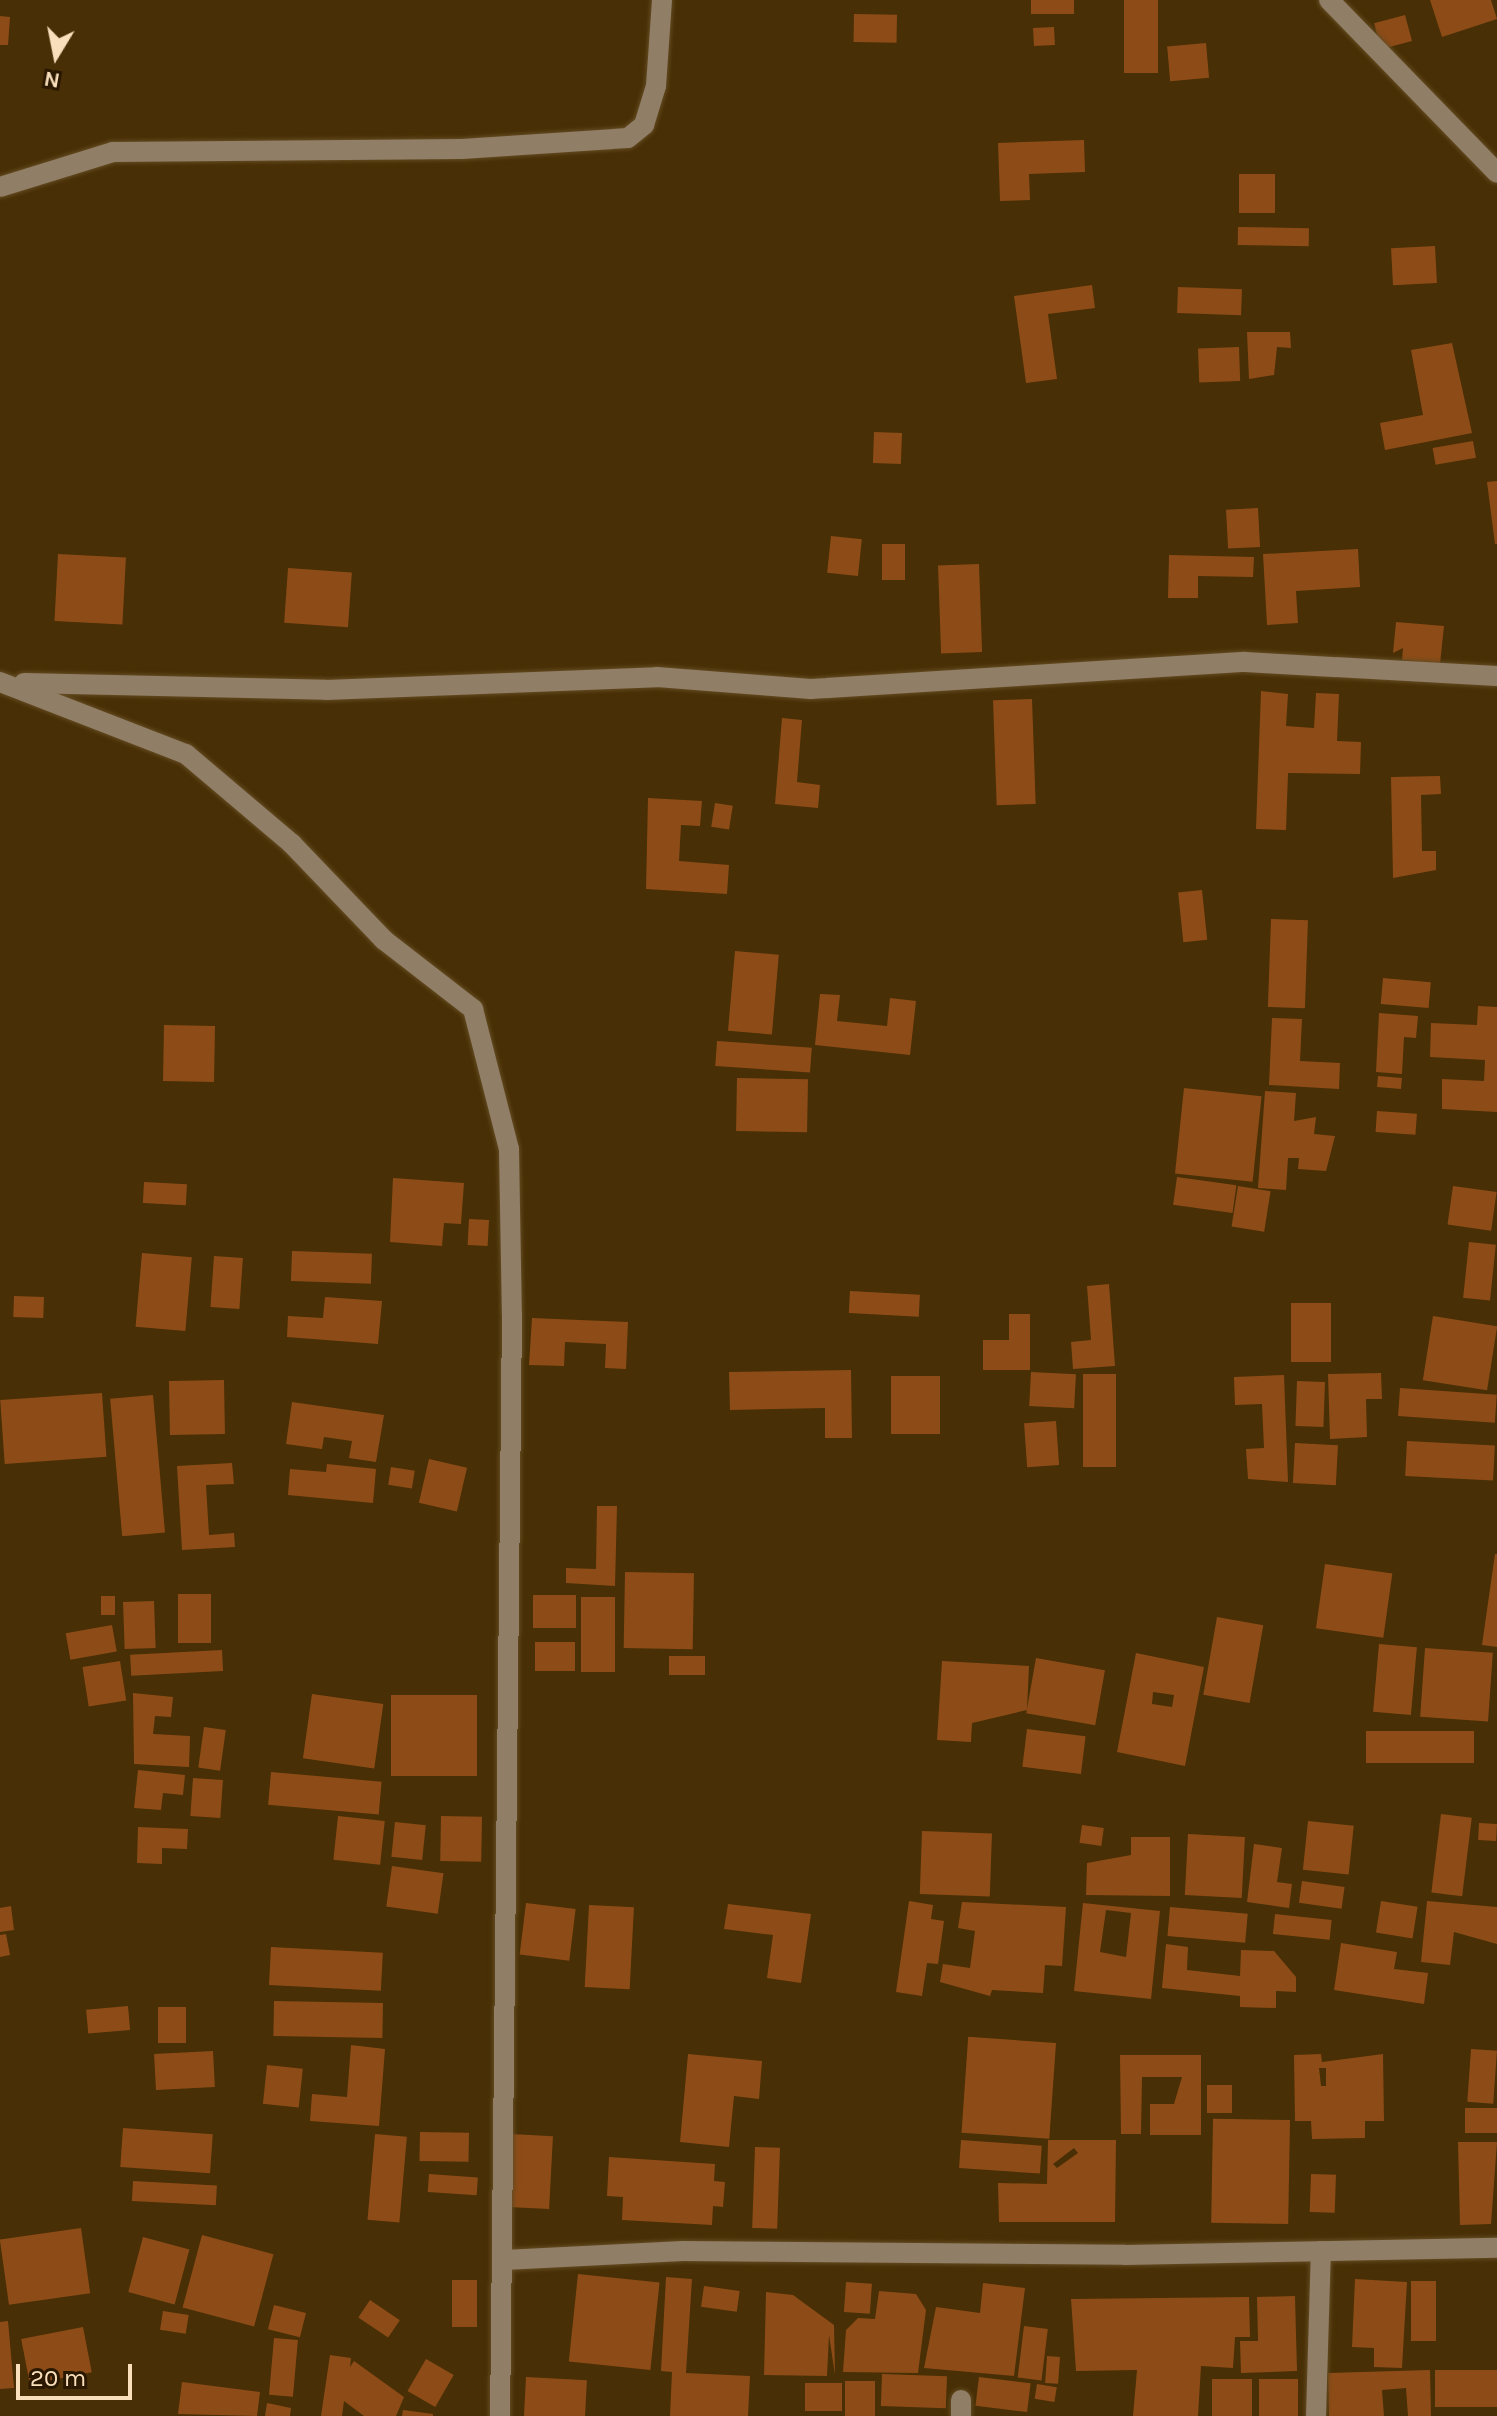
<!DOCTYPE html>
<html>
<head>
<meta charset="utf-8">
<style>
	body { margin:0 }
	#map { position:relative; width:1497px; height:2416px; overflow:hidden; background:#482f05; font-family:Karla,sans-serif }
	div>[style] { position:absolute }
	.building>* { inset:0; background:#8d4c17; transform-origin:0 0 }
	.roads { filter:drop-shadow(0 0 2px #644b22) drop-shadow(0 0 2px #644b22) }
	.minor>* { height:20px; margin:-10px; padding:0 10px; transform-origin:10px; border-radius:10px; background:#907e67 }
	span { translate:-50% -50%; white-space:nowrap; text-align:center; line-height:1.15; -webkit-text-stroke:7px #2b1800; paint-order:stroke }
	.north { position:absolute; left:16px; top:16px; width:80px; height:80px; -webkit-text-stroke:6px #2b1800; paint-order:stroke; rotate:190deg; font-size:22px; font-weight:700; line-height:32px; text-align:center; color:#f9dfbc }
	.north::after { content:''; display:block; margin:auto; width:28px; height:36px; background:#f9dfbc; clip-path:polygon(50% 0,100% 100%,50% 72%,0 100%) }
	.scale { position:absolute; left:16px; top:2364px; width:116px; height:36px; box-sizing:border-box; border:4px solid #f9dfbc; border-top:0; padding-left:10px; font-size:24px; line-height:28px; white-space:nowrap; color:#f9dfbc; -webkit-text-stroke:6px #2b1800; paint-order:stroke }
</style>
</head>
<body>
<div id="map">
	<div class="building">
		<i style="left:1031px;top:0;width:43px;height:14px"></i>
		<i style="left:1124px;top:0;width:34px;height:73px"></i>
		<i style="clip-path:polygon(1430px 0,1491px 0,1497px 19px,1442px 37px)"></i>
		<i style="left:854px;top:14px;width:43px;height:28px;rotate:1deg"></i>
		<i style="left:1405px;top:15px;width:27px;height:32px;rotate:75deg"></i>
		<i style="clip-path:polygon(0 16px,10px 17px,8px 45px,0 45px)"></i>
		<i style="left:1054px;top:27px;width:18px;height:21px;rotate:87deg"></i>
		<i style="left:1206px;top:43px;width:35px;height:39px;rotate:85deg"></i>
		<i style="clip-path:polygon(1084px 140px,1085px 172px,1029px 174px,1030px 200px,1000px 201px,998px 143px)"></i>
		<i style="left:1239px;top:174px;width:36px;height:39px"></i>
		<i style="left:1238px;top:227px;width:71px;height:18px;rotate:1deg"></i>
		<i style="left:1435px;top:246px;width:37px;height:44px;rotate:87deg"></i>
		<i style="clip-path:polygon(1092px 285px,1095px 308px,1048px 314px,1057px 379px,1026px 383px,1014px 296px)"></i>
		<i style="left:1178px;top:287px;width:64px;height:26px;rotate:2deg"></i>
		<i style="clip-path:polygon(1247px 332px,1290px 332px,1291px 348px,1277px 347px,1274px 375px,1249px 379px)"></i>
		<i style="clip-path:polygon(1452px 343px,1472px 433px,1385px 450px,1380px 423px,1423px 415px,1411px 350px)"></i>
		<i style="left:1239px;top:347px;width:34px;height:41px;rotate:88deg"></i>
		<i style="left:874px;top:432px;width:28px;height:31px;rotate:2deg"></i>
		<i style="left:1473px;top:441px;width:17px;height:41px;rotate:80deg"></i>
		<i style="clip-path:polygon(1497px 481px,1497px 544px,1495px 544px,1487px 482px)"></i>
		<i style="left:1258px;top:508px;width:39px;height:32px;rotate:87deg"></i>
		<i style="left:831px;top:536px;width:31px;height:37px;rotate:6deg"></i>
		<i style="left:882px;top:544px;width:23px;height:36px"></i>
		<i style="clip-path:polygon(1358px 549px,1360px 587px,1296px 591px,1298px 623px,1267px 625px,1263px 554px)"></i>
		<i style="left:58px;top:554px;width:68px;height:67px;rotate:3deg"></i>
		<i style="clip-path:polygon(1169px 555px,1254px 557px,1253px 577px,1198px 576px,1198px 598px,1168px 598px)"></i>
		<i style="left:979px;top:564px;width:88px;height:41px;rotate:88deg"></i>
		<i style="left:288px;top:568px;width:64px;height:55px;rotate:4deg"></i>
		<i style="clip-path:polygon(1396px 622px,1444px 626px,1440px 664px,1402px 660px,1403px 648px,1393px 653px)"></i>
		<i style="clip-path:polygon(1261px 691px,1288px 694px,1286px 726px,1314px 728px,1316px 693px,1339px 694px,1337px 741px,1361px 742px,1360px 774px,1288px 773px,1286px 830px,1256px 829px)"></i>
		<i style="left:1032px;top:699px;width:105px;height:39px;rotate:88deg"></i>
		<i style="clip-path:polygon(782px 718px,802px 720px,797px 782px,820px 785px,818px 808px,775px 804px)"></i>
		<i style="clip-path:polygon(1440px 776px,1441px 794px,1421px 795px,1422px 851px,1436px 851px,1436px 870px,1393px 878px,1391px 777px)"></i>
		<i style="clip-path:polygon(648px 798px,702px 801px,700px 826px,681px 825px,679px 861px,729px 865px,727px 894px,646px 889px)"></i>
		<i style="left:715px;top:803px;width:18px;height:24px;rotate:9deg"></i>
		<i style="left:1202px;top:890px;width:50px;height:24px;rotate:84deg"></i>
		<i style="left:1271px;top:919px;width:37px;height:88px;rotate:2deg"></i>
		<i style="left:735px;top:951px;width:44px;height:80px;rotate:5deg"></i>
		<i style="left:1383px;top:978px;width:48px;height:26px;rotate:5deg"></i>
		<i style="clip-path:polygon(820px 994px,840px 995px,837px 1021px,887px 1026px,890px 998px,916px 1001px,910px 1055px,815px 1045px)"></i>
		<i style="clip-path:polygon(1478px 1006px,1497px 1007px,1497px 1112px,1442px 1109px,1442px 1079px,1484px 1081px,1485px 1060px,1430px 1057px,1431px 1023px,1477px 1025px)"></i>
		<i style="clip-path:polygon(1379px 1013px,1418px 1016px,1416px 1038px,1404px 1037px,1402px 1074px,1376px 1072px)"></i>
		<i style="clip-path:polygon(1272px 1018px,1302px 1019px,1300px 1061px,1340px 1063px,1339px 1089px,1269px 1085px)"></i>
		<i style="left:164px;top:1025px;width:51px;height:56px;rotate:1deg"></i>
		<i style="left:717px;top:1041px;width:95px;height:25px;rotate:4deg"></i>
		<i style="left:1378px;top:1076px;width:24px;height:11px;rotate:5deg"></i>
		<i style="left:737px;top:1078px;width:71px;height:53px;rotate:1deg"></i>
		<i style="left:1184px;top:1088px;width:78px;height:86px;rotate:6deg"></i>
		<i style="clip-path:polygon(1265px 1091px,1296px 1093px,1294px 1121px,1316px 1117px,1314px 1134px,1335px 1136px,1326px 1171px,1298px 1169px,1299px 1158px,1288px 1158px,1286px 1190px,1258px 1188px)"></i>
		<i style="left:1377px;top:1111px;width:40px;height:21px;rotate:4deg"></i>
		<i style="left:1177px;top:1177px;width:60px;height:28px;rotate:8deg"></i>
		<i style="clip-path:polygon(393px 1178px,464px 1183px,461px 1224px,444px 1223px,442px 1246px,390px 1242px)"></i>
		<i style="left:144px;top:1182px;width:43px;height:21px;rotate:3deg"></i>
		<i style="left:1238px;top:1186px;width:33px;height:41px;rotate:9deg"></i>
		<i style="left:1453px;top:1186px;width:44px;height:39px;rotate:8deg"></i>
		<i style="left:469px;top:1219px;width:20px;height:26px;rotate:3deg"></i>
		<i style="left:1469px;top:1242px;width:27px;height:56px;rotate:6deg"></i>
		<i style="left:292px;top:1251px;width:80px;height:30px;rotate:2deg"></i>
		<i style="left:142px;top:1253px;width:50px;height:74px;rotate:5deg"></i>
		<i style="left:214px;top:1256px;width:29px;height:51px;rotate:4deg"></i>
		<i style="clip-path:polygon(1109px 1284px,1115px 1366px,1073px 1369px,1071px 1342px,1091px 1340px,1087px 1286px)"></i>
		<i style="left:850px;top:1291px;width:70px;height:22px;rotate:3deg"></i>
		<i style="left:14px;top:1296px;width:30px;height:21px;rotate:2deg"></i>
		<i style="clip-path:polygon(325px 1297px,382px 1301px,378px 1344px,287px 1337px,288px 1316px,323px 1318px)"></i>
		<i style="left:1291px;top:1303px;width:40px;height:59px"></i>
		<i style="clip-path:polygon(1009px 1314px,1030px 1314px,1030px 1370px,983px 1370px,983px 1340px,1009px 1340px)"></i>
		<i style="left:1433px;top:1316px;width:65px;height:65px;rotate:9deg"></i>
		<i style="clip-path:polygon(532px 1318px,628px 1322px,626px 1369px,605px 1368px,606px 1344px,565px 1342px,564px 1366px,529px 1365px)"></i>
		<i style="clip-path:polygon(851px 1370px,852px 1438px,825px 1438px,825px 1408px,730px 1410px,729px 1372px)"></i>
		<i style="left:1031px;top:1372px;width:45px;height:34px;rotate:3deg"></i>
		<i style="clip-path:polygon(1381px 1373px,1382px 1399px,1366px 1399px,1367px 1437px,1330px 1439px,1328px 1374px)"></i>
		<i style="left:1083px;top:1374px;width:33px;height:93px"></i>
		<i style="clip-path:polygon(1284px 1375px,1288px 1482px,1248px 1479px,1246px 1449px,1264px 1448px,1262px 1404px,1235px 1405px,1234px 1377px)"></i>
		<i style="left:891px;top:1376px;width:49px;height:58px"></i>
		<i style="left:224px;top:1380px;width:54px;height:55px;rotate:89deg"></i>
		<i style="left:1297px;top:1381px;width:28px;height:45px;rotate:2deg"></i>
		<i style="left:1400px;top:1388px;width:97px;height:28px;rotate:4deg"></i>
		<i style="left:102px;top:1393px;width:64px;height:102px;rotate:86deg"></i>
		<i style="left:153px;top:1395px;width:138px;height:43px;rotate:85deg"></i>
		<i style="clip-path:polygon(292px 1402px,384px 1415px,376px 1462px,349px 1458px,352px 1441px,324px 1437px,322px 1449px,286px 1444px)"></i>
		<i style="left:1056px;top:1421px;width:44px;height:32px;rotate:86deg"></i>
		<i style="left:1407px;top:1441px;width:88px;height:35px;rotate:3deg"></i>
		<i style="left:1295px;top:1443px;width:43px;height:40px;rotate:3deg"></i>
		<i style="left:429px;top:1459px;width:39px;height:45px;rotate:13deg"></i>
		<i style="clip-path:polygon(232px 1463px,234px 1484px,206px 1485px,209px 1535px,234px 1533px,235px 1547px,182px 1550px,177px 1466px)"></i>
		<i style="clip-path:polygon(327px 1464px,376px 1469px,373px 1503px,288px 1495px,290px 1469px,326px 1472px)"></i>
		<i style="left:391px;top:1467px;width:24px;height:18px;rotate:9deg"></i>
		<i style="clip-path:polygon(597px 1506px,617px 1506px,615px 1586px,566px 1583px,566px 1568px,596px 1569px)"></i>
		<i style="clip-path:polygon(1495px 1554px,1497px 1554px,1497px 1647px,1482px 1645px)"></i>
		<i style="left:1325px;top:1564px;width:68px;height:65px;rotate:8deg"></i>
		<i style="left:625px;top:1572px;width:69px;height:76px;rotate:1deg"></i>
		<i style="left:178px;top:1594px;width:33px;height:49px"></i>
		<i style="left:533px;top:1595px;width:43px;height:33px"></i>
		<i style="left:101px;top:1596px;width:14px;height:19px"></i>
		<i style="left:581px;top:1597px;width:34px;height:75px"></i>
		<i style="left:154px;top:1601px;width:47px;height:31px;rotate:88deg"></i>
		<i style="left:1217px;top:1617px;width:47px;height:79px;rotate:10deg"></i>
		<i style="left:112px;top:1625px;width:27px;height:47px;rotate:80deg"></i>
		<i style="left:535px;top:1642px;width:40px;height:29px"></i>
		<i style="left:1379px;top:1644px;width:38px;height:68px;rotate:5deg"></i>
		<i style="left:1425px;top:1648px;width:68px;height:69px;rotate:4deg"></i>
		<i style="left:222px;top:1650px;width:21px;height:92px;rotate:87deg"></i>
		<i style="clip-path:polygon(evenodd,1136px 1653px,1204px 1667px,1185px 1766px,1117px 1752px,1136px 1653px,1153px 1692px,1174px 1695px,1172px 1707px,1152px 1704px,1153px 1692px)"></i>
		<i style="left:669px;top:1656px;width:36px;height:19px"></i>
		<i style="left:1036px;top:1658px;width:70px;height:56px;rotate:10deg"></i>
		<i style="left:120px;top:1661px;width:40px;height:38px;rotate:81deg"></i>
		<i style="clip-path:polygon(942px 1661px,1029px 1666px,1027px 1710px,972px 1723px,971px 1742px,937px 1740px)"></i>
		<i style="clip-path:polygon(133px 1693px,173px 1697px,171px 1717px,155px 1716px,153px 1734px,190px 1736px,189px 1767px,134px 1764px)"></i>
		<i style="left:312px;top:1694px;width:72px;height:65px;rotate:8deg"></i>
		<i style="left:391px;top:1695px;width:86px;height:81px"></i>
		<i style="left:204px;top:1727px;width:22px;height:41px;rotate:8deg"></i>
		<i style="left:1027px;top:1729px;width:59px;height:38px;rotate:7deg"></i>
		<i style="left:1474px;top:1731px;width:32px;height:108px;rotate:90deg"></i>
		<i style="clip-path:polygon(138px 1770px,185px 1775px,183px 1795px,163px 1793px,161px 1810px,134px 1808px)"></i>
		<i style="left:271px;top:1772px;width:111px;height:33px;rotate:5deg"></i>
		<i style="left:193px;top:1778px;width:30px;height:38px;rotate:4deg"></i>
		<i style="left:1441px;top:1814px;width:31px;height:79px;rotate:7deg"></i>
		<i style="left:338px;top:1816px;width:47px;height:44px;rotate:6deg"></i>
		<i style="left:441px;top:1816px;width:41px;height:45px;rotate:1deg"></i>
		<i style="left:1308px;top:1821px;width:46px;height:49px;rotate:6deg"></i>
		<i style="left:395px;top:1822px;width:31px;height:35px;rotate:6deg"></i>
		<i style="left:1479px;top:1823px;width:18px;height:17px;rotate:3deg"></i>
		<i style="left:1082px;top:1825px;width:22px;height:18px;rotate:8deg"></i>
		<i style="clip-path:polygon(138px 1827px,188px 1829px,187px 1849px,162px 1848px,162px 1864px,137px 1863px)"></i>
		<i style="left:922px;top:1831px;width:70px;height:63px;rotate:2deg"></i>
		<i style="left:1188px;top:1834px;width:57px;height:61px;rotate:3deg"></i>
		<i style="clip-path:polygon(1131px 1837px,1170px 1837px,1170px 1896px,1086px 1895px,1087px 1863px,1131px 1855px)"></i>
		<i style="clip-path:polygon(1254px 1844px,1282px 1848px,1277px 1882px,1292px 1884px,1289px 1908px,1247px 1902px)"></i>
		<i style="left:392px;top:1866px;width:52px;height:41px;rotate:8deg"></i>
		<i style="left:1302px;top:1881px;width:43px;height:22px;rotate:8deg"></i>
		<i style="clip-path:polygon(909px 1901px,933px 1905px,931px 1919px,944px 1921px,938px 1964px,927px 1963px,922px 1996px,896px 1992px)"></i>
		<i style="left:1381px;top:1901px;width:37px;height:32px;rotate:9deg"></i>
		<i style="clip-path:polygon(1427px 1901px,1497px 1907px,1497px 1944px,1454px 1932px,1450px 1965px,1421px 1962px)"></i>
		<i style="clip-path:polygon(962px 1902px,1066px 1907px,1062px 1966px,1045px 1965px,1043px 1993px,992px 1990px,990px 1996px,940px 1982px,943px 1964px,970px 1968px,975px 1931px,958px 1928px)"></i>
		<i style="left:526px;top:1903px;width:50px;height:52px;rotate:7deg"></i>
		<i style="clip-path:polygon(evenodd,1083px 1903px,1160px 1911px,1151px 1999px,1074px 1991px,1083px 1903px,1106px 1910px,1131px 1913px,1126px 1957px,1100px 1952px,1106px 1910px)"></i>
		<i style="clip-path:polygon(728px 1904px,811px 1914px,801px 1983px,767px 1978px,773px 1935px,724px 1929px)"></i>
		<i style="left:589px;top:1905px;width:45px;height:82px;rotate:3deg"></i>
		<i style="clip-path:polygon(11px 1906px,14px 1930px,0 1932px,0 1908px)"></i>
		<i style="left:1170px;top:1907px;width:78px;height:29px;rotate:5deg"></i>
		<i style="left:1275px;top:1914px;width:57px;height:20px;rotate:6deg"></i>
		<i style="clip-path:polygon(6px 1934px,10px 1955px,0 1957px,0 1935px)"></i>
		<i style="clip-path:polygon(1341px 1943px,1397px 1952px,1394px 1969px,1428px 1973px,1424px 2004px,1334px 1990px)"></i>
		<i style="clip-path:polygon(1166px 1944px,1188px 1947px,1187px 1970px,1240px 1976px,1241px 1950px,1274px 1951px,1296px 1977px,1296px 1992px,1276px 1991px,1276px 2008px,1240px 2007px,1240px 1996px,1162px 1988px)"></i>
		<i style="left:271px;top:1947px;width:112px;height:38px;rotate:3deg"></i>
		<i style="left:274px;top:2001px;width:109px;height:35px;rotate:1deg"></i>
		<i style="left:128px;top:2006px;width:24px;height:42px;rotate:85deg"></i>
		<i style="left:158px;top:2007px;width:28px;height:36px"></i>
		<i style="left:1056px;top:2043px;width:96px;height:88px;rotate:94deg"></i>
		<i style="clip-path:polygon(351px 2045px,385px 2049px,379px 2126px,310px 2121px,312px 2094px,347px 2097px)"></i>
		<i style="left:1471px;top:2049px;width:26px;height:53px;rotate:4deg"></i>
		<i style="left:213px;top:2051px;width:36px;height:59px;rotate:87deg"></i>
		<i style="clip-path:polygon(688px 2054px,762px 2061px,759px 2099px,734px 2096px,729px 2147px,680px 2142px)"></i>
		<i style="clip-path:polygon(evenodd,1321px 2054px,1322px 2062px,1383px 2054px,1384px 2121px,1365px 2121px,1365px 2138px,1312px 2139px,1311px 2121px,1295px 2121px,1294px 2055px,1321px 2054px,1319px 2068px,1326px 2068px,1326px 2086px,1321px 2086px,1319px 2068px)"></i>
		<i style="clip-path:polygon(1120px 2055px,1201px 2055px,1201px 2135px,1150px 2135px,1150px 2104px,1174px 2104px,1182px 2077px,1142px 2077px,1141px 2134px,1121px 2134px)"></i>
		<i style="left:267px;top:2065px;width:36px;height:39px;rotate:6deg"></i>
		<i style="left:1207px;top:2085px;width:25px;height:28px"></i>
		<i style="left:1465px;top:2108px;width:32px;height:25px"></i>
		<i style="left:1290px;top:2120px;width:104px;height:77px;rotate:91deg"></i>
		<i style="left:123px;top:2128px;width:90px;height:39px;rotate:4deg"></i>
		<i style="left:420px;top:2132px;width:49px;height:29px;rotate:1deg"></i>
		<i style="left:375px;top:2134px;width:32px;height:86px;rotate:5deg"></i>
		<i style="left:511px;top:2134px;width:42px;height:73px;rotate:3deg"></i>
		<i style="left:961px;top:2140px;width:81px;height:28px;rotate:4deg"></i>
		<i style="clip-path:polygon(evenodd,1048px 2140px,1116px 2140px,1115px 2222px,999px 2222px,998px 2183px,1047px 2184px,1048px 2140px,1074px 2148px,1078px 2153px,1057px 2168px,1053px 2164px,1074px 2148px)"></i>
		<i style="clip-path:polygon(1458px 2142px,1497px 2142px,1491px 2224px,1460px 2225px)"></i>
		<i style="left:755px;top:2147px;width:25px;height:81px;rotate:2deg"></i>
		<i style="clip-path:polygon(609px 2157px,715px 2164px,714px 2181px,725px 2182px,723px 2207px,713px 2206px,712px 2225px,622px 2220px,623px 2197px,607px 2196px)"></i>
		<i style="left:429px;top:2174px;width:49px;height:18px;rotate:4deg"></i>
		<i style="left:1311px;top:2174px;width:25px;height:38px;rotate:2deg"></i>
		<i style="left:133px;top:2181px;width:84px;height:20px;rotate:3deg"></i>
		<i style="left:81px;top:2228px;width:66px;height:82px;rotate:82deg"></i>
		<i style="left:202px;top:2235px;width:74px;height:75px;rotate:15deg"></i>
		<i style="left:143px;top:2237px;width:48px;height:57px;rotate:15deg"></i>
		<i style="left:578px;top:2274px;width:82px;height:88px;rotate:6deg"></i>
		<i style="clip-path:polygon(666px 2277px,692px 2279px,686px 2373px,750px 2376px,748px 2416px,670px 2416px,672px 2372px,661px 2371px)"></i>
		<i style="clip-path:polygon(1355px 2279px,1407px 2282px,1402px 2368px,1374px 2367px,1374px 2348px,1352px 2347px)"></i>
		<i style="left:452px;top:2280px;width:25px;height:47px"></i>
		<i style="left:1411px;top:2281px;width:25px;height:60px"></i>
		<i style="left:846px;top:2282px;width:26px;height:30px;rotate:4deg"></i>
		<i style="clip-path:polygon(983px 2283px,1025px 2288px,1014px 2376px,924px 2368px,936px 2307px,980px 2313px)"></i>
		<i style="left:704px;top:2286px;width:36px;height:21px;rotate:8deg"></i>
		<i style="clip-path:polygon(879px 2291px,916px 2294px,926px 2310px,918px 2373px,843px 2372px,846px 2330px,858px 2318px,875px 2319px)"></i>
		<i style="clip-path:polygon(766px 2292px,793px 2295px,834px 2325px,835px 2375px,829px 2335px,827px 2376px,764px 2375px)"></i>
		<i style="clip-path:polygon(1295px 2296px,1297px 2371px,1241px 2373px,1240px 2341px,1258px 2341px,1257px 2297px)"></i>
		<i style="clip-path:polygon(1249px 2297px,1250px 2337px,1235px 2337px,1233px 2368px,1201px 2366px,1198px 2416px,1133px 2416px,1137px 2370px,1076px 2371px,1071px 2299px)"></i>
		<i style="left:370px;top:2300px;width:36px;height:21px;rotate:34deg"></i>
		<i style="left:274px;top:2305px;width:33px;height:25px;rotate:14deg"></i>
		<i style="left:163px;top:2311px;width:26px;height:19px;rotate:9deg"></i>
		<i style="clip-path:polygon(8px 2321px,14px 2388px,0 2389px,0 2322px)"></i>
		<i style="left:1024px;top:2326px;width:24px;height:52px;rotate:7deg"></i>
		<i style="left:83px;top:2327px;width:46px;height:63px;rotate:79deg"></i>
		<i style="left:274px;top:2338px;width:24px;height:57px;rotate:5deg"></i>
		<i style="clip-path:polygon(330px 2355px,351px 2358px,350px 2367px,354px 2361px,404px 2397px,396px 2416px,364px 2416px,344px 2401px,342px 2416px,321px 2416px)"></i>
		<i style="left:1047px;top:2356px;width:13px;height:27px;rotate:4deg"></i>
		<i style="left:426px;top:2359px;width:32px;height:37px;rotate:30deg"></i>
		<i style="clip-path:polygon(1430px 2370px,1431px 2416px,1408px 2416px,1406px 2388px,1382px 2390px,1384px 2416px,1329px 2416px,1328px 2373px)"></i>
		<i style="left:1497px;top:2370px;width:37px;height:62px;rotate:90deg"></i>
		<i style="left:882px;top:2374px;width:65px;height:32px;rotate:2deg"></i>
		<i style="left:526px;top:2377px;width:61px;height:39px;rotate:3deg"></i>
		<i style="left:979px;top:2377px;width:52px;height:29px;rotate:7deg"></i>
		<i style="left:1252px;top:2379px;width:37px;height:40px;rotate:90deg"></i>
		<i style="left:1259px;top:2379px;width:39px;height:37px"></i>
		<i style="left:845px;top:2381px;width:30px;height:35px"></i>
		<i style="clip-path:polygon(182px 2382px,260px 2392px,257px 2416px,178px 2414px)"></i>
		<i style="left:805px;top:2383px;width:37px;height:28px"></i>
		<i style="left:1037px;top:2384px;width:20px;height:15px;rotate:9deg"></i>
		<i style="clip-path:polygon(267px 2403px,291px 2408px,290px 2416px,265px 2416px)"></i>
		<i style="clip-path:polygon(403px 2410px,433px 2414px,433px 2416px,402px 2416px)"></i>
	</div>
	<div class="roads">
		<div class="minor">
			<i style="left:1329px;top:0;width:241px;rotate:45.8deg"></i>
			<i style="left:0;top:187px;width:118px;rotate:-17.2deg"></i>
			<i style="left:113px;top:152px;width:349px;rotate:-0.5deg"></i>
			<i style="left:462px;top:149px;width:166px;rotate:-3.8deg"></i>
			<i style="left:628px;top:138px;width:21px;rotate:-39deg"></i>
			<i style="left:644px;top:125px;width:41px;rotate:-72.9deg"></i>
			<i style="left:656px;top:86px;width:86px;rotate:-86deg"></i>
			<i style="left:0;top:682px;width:199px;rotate:21.2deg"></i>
			<i style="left:186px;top:754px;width:139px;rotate:40.3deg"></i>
			<i style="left:292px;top:844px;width:133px;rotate:46.2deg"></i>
			<i style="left:384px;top:940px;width:113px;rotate:37.8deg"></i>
			<i style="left:473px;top:1009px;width:145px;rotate:75.6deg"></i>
			<i style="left:509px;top:1149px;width:165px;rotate:89deg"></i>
			<i style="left:512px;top:1314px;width:1102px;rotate:90.62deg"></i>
			<i style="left:24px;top:683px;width:302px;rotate:1.3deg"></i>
			<i style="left:326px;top:690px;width:331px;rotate:-2.2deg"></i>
			<i style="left:657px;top:677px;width:154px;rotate:4.5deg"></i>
			<i style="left:811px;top:689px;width:435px;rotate:-3.6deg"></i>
			<i style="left:1245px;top:662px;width:252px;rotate:3.2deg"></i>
			<i style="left:504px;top:2260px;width:179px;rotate:-2.9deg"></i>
			<i style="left:683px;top:2251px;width:442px;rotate:0.5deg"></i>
			<i style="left:1125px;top:2255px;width:372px;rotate:-1.1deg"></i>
			<i style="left:961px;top:2400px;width:16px;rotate:90deg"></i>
			<i style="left:1316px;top:2416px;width:165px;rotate:-88.3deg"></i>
		</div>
	</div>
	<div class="north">N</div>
	<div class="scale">20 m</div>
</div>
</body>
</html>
